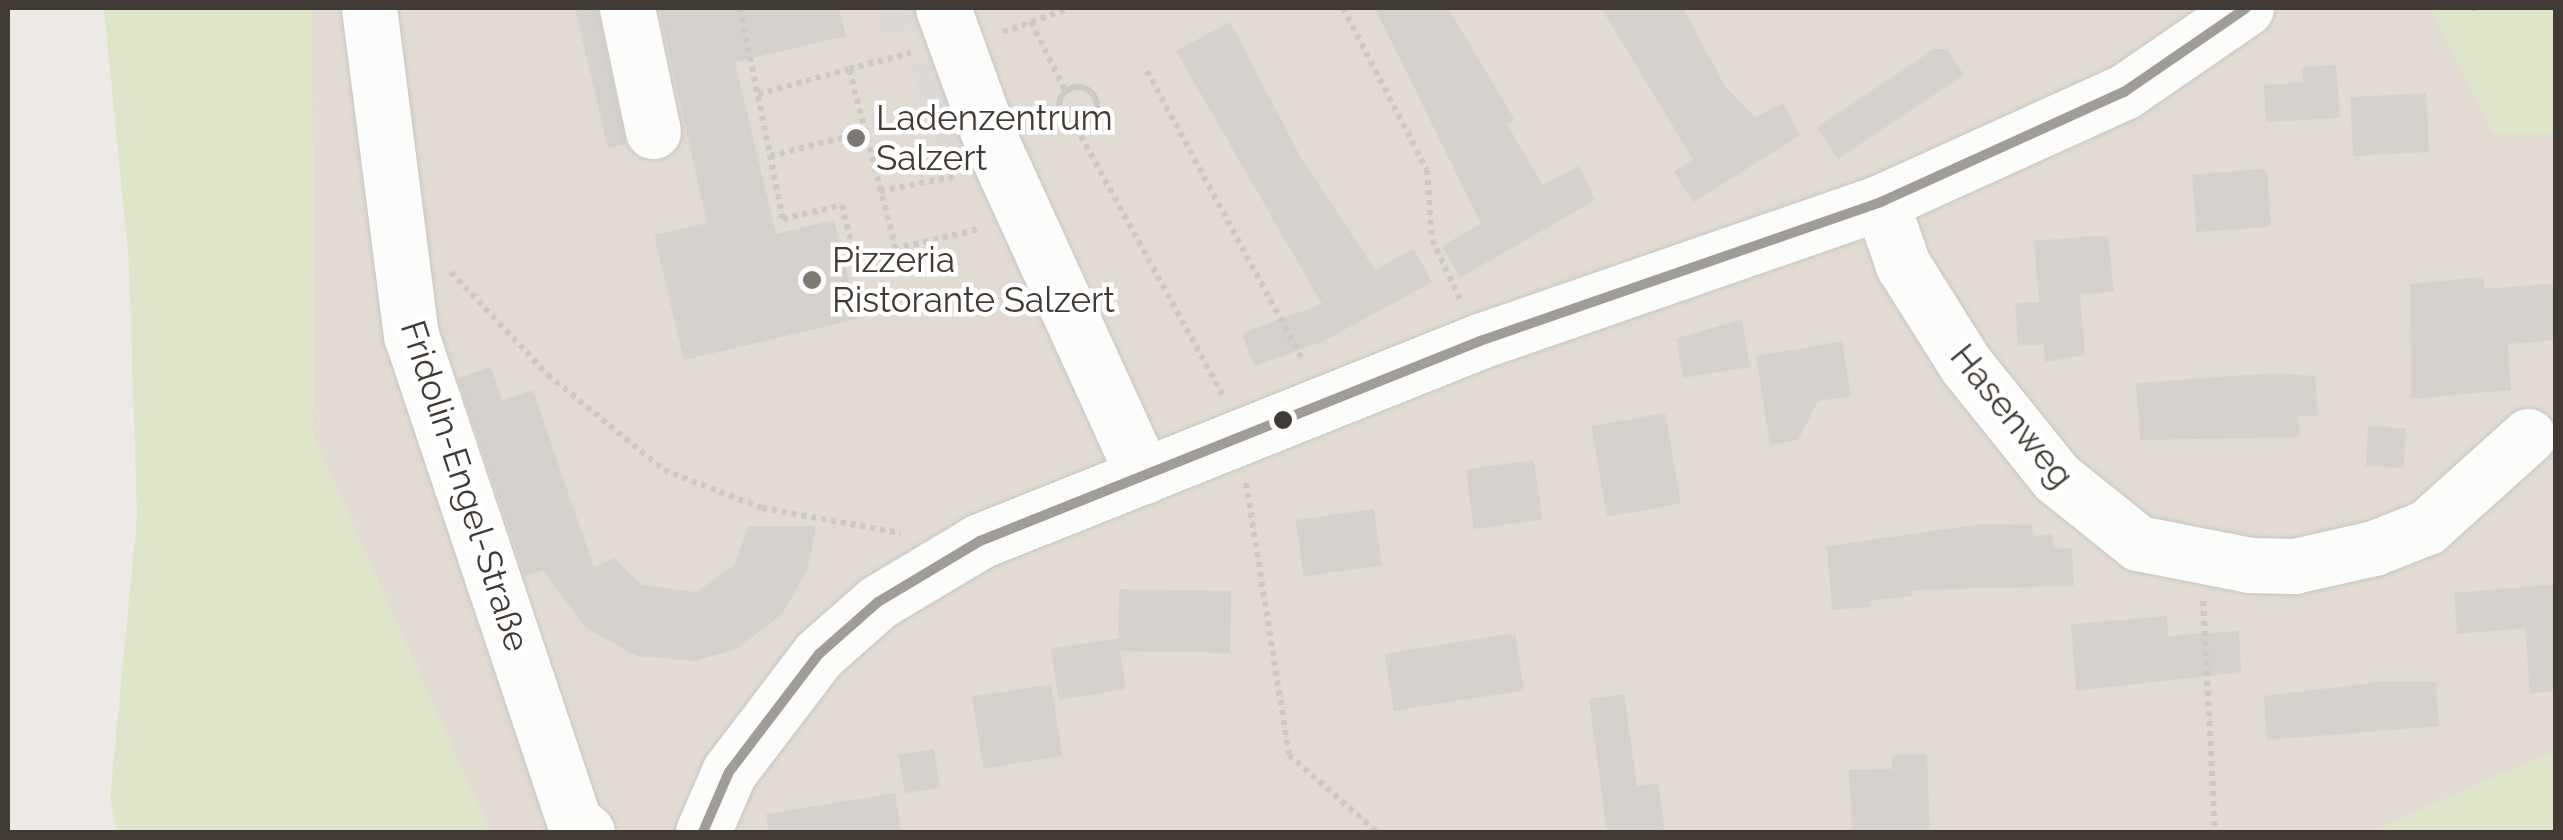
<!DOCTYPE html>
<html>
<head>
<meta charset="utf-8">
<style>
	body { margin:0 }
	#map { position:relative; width:2563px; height:840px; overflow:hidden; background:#edeae6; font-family:Raleway,sans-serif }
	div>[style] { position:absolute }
	.residential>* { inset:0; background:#e1dbd4 }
	.green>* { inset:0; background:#dfe5c8 }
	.parking>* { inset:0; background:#dcd9d6; transform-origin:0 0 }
	.building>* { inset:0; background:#d5d1cd; transform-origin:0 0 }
	.path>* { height:6px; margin-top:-3px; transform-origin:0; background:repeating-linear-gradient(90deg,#ccc9c6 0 5px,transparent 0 10px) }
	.path>.ring { margin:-3px; padding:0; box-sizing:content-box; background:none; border:6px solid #ccc9c6; border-radius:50% }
	.roads { filter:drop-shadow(0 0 2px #c9c6c2) drop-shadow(0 0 2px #c9c6c2) }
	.minor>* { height:55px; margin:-27.5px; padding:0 27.5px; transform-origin:27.5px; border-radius:27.5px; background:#fcfcfb }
	.bus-1>* { height:10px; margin:-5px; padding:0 5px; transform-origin:5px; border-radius:5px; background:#a09c9a }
	.dots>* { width:28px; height:28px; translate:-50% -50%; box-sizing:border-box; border:5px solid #fff; border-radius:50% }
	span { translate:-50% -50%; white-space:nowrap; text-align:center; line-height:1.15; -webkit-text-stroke:9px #fff; paint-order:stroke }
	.poi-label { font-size:35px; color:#413a34 }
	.left { translate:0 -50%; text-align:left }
	.street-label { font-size:35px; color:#413a34 }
	.frame { position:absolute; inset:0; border:10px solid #413a34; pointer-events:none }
</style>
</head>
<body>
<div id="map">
	<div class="residential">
		<i style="clip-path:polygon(312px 8px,2430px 8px,2494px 134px,2555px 134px,2555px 751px,2370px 832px,490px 832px,313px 436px)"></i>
	</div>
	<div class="green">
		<i style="clip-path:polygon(104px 8px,312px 8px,313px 436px,490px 832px,117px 832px,110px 798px,137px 517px,129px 264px)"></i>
		<i style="clip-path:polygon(2430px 8px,2555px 8px,2555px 134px,2494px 134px)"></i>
		<i style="clip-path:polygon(2555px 751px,2555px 832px,2370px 832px)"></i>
	</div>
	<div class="parking">
		<i style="clip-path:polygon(875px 8px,931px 8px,936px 24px,883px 36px)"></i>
		<i style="left:950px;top:50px;width:116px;height:43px;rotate:70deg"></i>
	</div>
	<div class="building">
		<i style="clip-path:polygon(575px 8px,597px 8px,626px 144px,608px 148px)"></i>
		<i style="clip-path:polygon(659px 8px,839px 8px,846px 36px,735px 62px,776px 234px,834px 220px,858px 319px,684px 360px,654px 235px,707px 223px)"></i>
		<i style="clip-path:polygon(1375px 8px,1448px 8px,1514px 119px,1507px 124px,1543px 185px,1579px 166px,1595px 200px,1460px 278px,1442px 246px,1481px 224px)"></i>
		<i style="clip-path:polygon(1601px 8px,1683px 8px,1725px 86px,1755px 117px,1783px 103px,1800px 135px,1694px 202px,1674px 172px,1693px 159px)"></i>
		<i style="clip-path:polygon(1230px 22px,1300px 156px,1375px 270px,1414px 249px,1432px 282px,1322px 342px,1254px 366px,1242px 333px,1322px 304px,1176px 51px)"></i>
		<i style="clip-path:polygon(1934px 49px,1947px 49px,1964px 75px,1838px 159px,1817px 127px)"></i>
		<i style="clip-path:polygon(2336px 65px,2340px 118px,2266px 122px,2264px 85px,2303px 82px,2302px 67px)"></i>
		<i style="left:2426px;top:93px;width:59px;height:76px;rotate:87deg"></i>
		<i style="left:2267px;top:169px;width:58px;height:75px;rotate:86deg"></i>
		<i style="clip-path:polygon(2091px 236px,2108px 236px,2114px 292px,2080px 294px,2085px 355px,2045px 362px,2044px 344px,2018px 346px,2015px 303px,2039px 302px,2034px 241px)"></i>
		<i style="clip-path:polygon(2483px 277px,2484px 289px,2556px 283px,2556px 340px,2508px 344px,2511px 390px,2411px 399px,2410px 284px)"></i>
		<i style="clip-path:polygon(1742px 320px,1750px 367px,1683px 378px,1676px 338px)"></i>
		<i style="clip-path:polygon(1842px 341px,1851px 396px,1818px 401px,1798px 440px,1770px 445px,1756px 356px)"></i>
		<i style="clip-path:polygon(491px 367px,502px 400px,533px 390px,594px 568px,614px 558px,642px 585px,696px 592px,734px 566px,749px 526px,816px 526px,808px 568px,783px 613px,737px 649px,694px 661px,637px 656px,586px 628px,543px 570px,525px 576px,458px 378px)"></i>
		<i style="clip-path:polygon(2275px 373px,2315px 376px,2318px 415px,2298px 417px,2300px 437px,2140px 440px,2136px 383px)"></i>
		<i style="left:1665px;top:413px;width:92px;height:75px;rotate:80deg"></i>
		<i style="left:2368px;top:426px;width:38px;height:40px;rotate:3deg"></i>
		<i style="left:1534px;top:460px;width:60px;height:69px;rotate:82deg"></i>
		<i style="left:1374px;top:509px;width:57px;height:79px;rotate:82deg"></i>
		<i style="clip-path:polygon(1982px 524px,2032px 525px,2033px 536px,2053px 534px,2054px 549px,2072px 548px,2074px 586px,1911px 590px,1912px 596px,1870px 601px,1871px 607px,1832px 610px,1827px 546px)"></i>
		<i style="clip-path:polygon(2556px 584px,2556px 692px,2530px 693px,2525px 628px,2457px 634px,2454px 593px)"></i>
		<i style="left:1231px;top:591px;width:62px;height:112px;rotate:91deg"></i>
		<i style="clip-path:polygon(2167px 616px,2168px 636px,2239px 631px,2241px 672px,2076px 691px,2071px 624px)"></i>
		<i style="left:1515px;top:633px;width:58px;height:132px;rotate:81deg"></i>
		<i style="left:1118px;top:638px;width:52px;height:68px;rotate:81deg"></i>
		<i style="clip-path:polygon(2378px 682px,2436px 682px,2439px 726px,2267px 740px,2264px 696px)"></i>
		<i style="left:1051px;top:684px;width:73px;height:80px;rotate:81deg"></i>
		<i style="clip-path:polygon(1624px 694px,1637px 786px,1658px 783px,1665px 832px,1607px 832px,1589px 699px)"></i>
		<i style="left:934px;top:749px;width:39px;height:36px;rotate:81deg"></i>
		<i style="clip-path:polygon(1927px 754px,1930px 832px,1852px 832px,1849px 770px,1892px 769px,1892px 755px)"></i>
		<i style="clip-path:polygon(895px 793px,901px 832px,768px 832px,766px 814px)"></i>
	</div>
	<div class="path">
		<i style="left:740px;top:8px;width:215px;rotate:78.5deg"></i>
		<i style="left:783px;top:219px;width:61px;rotate:-13.3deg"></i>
		<i style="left:842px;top:205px;width:55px;rotate:76.2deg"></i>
		<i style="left:855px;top:258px;width:128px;rotate:-13.1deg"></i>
		<i style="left:1343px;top:8px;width:182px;rotate:62.6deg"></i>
		<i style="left:1427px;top:170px;width:70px;rotate:85.9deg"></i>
		<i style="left:1432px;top:240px;width:65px;rotate:64.6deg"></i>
		<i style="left:2472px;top:8px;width:11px"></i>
		<i style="left:1031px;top:22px;width:76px;rotate:63.4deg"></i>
		<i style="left:1003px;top:32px;width:71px;rotate:-19.7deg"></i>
		<i style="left:1147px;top:71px;width:329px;rotate:61.7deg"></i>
		<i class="ring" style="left:1059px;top:87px;width:32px;height:32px"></i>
		<i style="left:758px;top:94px;width:94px;rotate:-15.4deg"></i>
		<i style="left:1034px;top:124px;width:29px;rotate:-25deg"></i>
		<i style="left:1076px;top:127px;width:306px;rotate:61.3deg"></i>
		<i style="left:770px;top:156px;width:98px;rotate:-14.2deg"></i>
		<i style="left:880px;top:191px;width:78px;rotate:-11deg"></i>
		<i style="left:896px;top:249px;width:186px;rotate:-104.6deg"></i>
		<i style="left:849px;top:69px;width:64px;rotate:-14.5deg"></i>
		<i style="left:451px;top:272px;width:141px;rotate:46.7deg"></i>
		<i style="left:548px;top:375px;width:150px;rotate:39.3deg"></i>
		<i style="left:664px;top:470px;width:105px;rotate:21.2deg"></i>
		<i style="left:762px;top:508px;width:141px;rotate:10.2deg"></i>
		<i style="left:1246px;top:483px;width:275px;rotate:81deg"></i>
		<i style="left:1289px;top:755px;width:117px;rotate:41.2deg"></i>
		<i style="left:2203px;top:601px;width:231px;rotate:87deg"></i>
	</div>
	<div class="roads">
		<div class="minor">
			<i style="left:369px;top:8px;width:330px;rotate:82.7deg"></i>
			<i style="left:411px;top:335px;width:513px;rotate:71.46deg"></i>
			<i style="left:574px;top:821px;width:17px;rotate:40deg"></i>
			<i style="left:627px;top:8px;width:126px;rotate:78.1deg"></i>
			<i style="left:943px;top:8px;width:144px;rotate:70.1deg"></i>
			<i style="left:992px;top:143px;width:366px;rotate:65.5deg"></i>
			<i style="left:1881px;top:202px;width:67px;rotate:70.8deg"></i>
			<i style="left:1903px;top:265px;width:118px;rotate:57.8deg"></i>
			<i style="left:1966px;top:365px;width:145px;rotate:51.2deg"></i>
			<i style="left:2057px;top:478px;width:104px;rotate:38.7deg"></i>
			<i style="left:2138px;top:543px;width:114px;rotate:11.1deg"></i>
			<i style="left:2250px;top:565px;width:44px;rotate:1.3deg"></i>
			<i style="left:2294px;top:566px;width:82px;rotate:-12.7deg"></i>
			<i style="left:2374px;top:548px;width:57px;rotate:-21.6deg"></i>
			<i style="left:2427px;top:527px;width:136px;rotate:-42deg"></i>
			<i style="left:703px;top:832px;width:65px;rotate:-66.6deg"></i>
			<i style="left:729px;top:772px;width:148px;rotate:-52.7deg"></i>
			<i style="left:819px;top:654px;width:79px;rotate:-41.4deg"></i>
			<i style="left:878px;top:602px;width:119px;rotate:-30.9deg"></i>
			<i style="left:980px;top:541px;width:539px;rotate:-21.8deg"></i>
			<i style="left:1480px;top:341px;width:424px;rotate:-19.1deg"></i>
			<i style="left:1881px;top:202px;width:267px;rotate:-24.4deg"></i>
			<i style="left:2124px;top:92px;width:148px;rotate:-34.5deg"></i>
		</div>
	</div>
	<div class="bus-1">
		<i style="left:703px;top:832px;width:65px;rotate:-66.6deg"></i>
		<i style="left:729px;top:772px;width:148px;rotate:-52.7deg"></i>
		<i style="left:819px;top:654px;width:79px;rotate:-41.4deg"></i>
		<i style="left:878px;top:602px;width:119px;rotate:-30.9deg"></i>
		<i style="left:980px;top:541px;width:539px;rotate:-21.8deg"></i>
		<i style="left:1480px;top:341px;width:424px;rotate:-19.1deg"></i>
		<i style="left:1881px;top:202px;width:267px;rotate:-24.4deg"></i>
		<i style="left:2124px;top:92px;width:148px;rotate:-34.5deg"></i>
	</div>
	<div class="dots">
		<i style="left:856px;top:138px;background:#7d7872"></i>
		<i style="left:812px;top:280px;background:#7d7872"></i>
		<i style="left:1283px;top:420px;background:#413a34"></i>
	</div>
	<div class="poi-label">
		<span class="left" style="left:876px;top:138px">Ladenzentrum<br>Salzert</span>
		<span class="left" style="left:832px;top:280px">Pizzeria<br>Ristorante Salzert</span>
	</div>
	<div class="street-label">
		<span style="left:2012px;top:416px;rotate:51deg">Hasenweg</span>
		<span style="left:465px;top:486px;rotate:72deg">Fridolin-Engel-Straße</span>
	</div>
	<div class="frame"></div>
</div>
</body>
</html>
